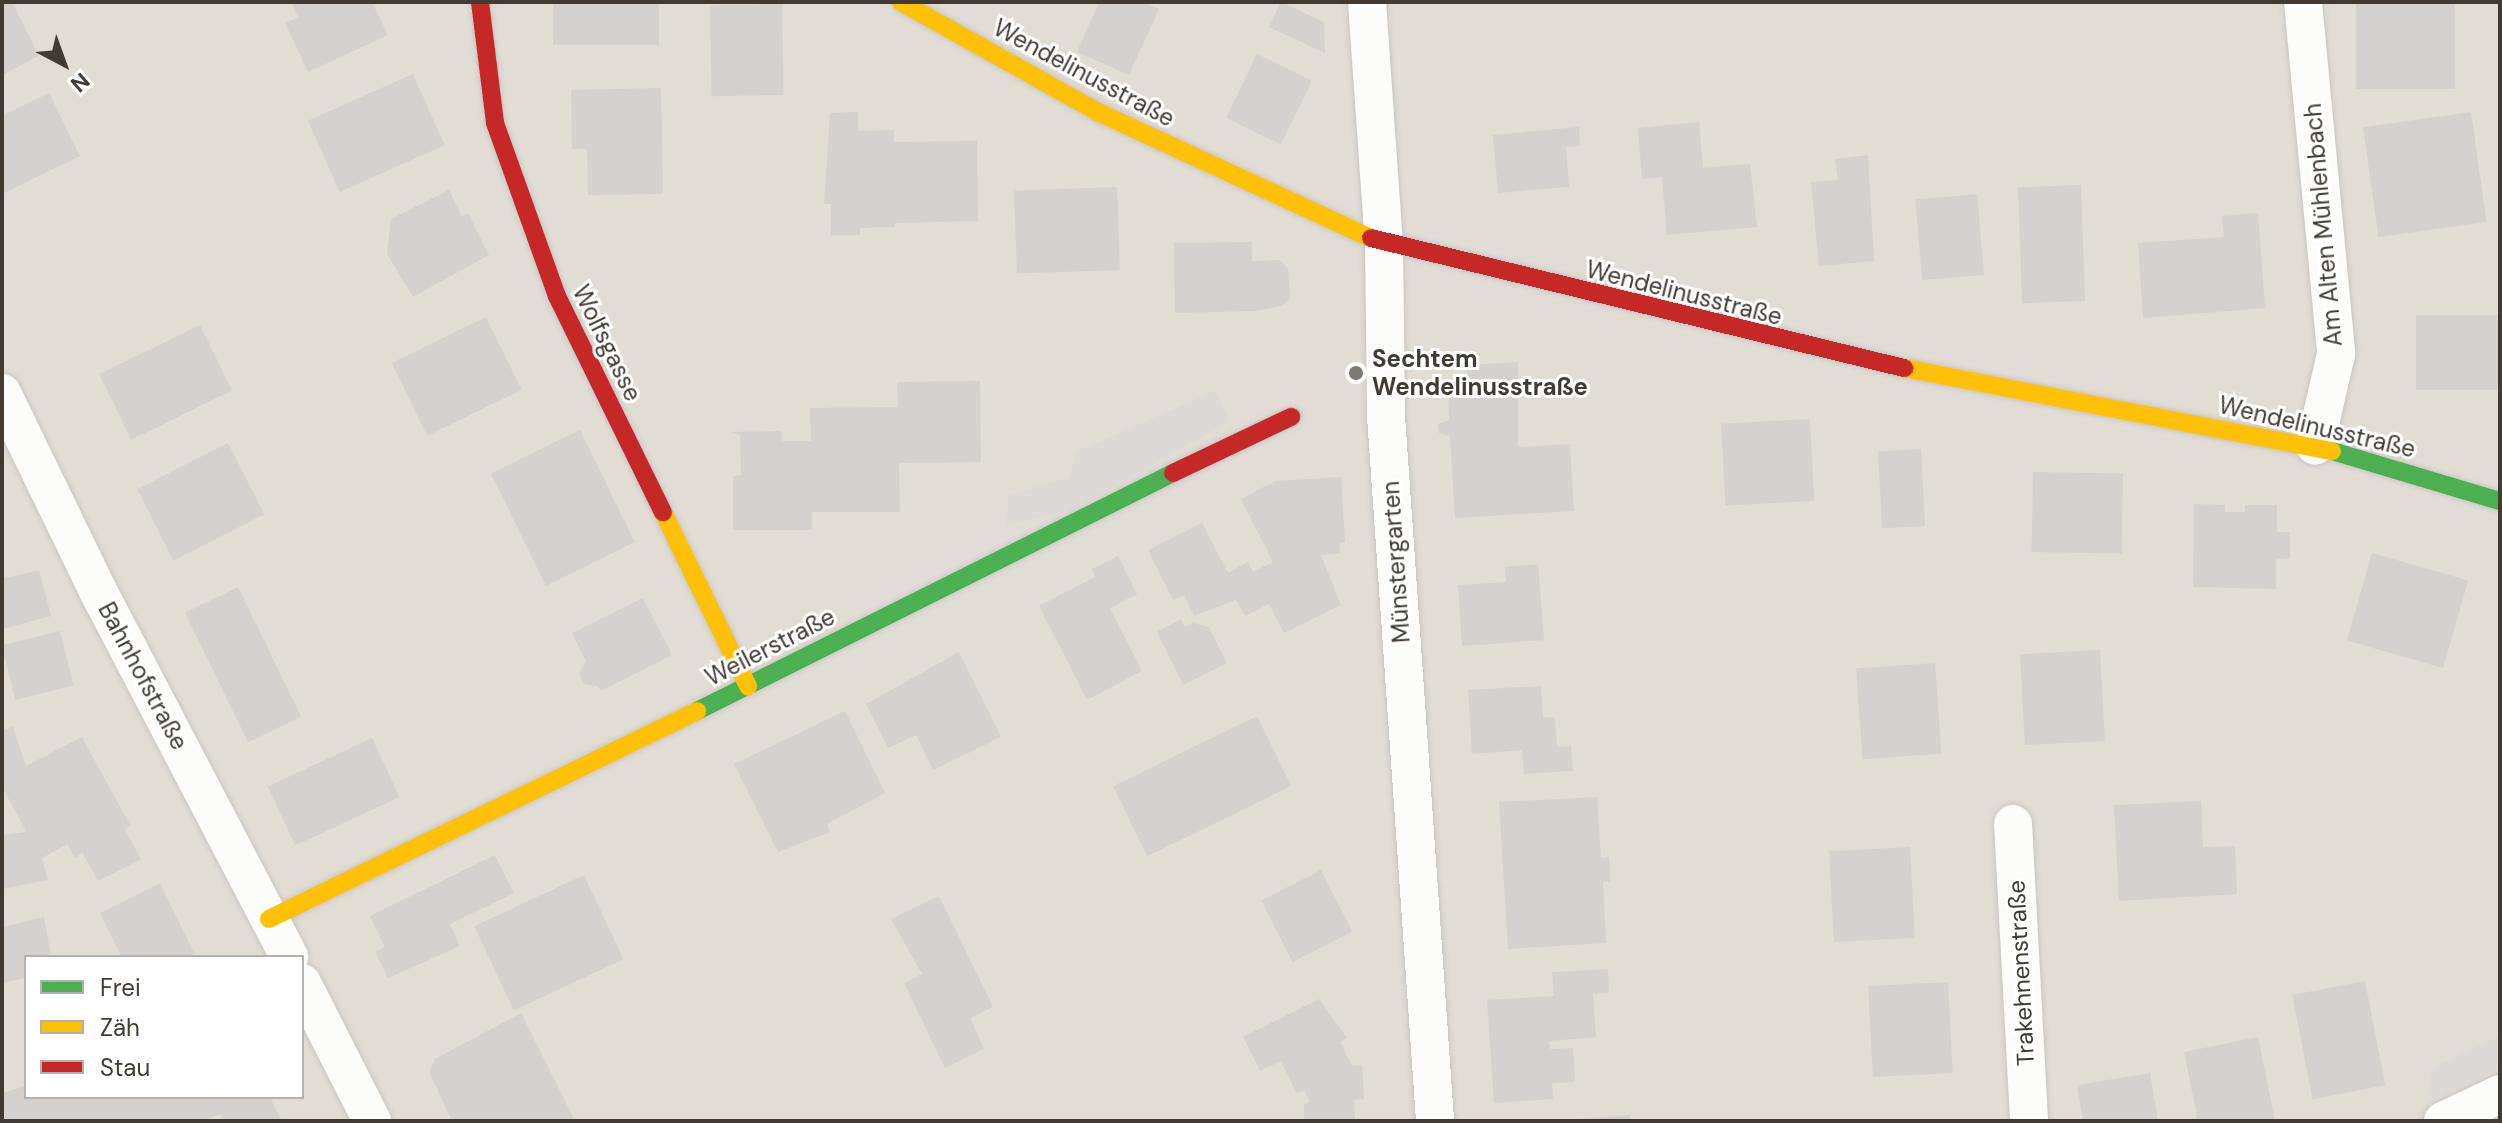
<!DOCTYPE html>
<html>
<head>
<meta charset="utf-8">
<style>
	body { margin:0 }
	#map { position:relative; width:2502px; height:1123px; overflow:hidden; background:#edeae7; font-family:"DM Sans",sans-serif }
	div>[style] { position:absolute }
	.residential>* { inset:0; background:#e1dcd4 }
	.parking>* { inset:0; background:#dcd9d7 }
	.building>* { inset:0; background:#d5d1ce; transform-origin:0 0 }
	.roads { filter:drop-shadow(0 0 2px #c9c6c3) drop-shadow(0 0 2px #c9c6c3) }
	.street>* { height:38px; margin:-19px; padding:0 19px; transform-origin:19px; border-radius:19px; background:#fcfcfb }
	.fast>* { height:18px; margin:-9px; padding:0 9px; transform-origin:9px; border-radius:9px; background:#4caf50 }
	.slow>* { height:18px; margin:-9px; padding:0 9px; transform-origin:9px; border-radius:9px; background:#ffc107 }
	.jam>* { height:18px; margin:-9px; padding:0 9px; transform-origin:9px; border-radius:9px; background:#c62828 }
	.dots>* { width:22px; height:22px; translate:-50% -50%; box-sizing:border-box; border:4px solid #fff; border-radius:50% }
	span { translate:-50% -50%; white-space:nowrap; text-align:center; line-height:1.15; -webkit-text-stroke:6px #fff; paint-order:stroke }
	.street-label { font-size:24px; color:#413b34 }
	.poi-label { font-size:24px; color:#413b34; font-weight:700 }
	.left { translate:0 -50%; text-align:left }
	.frame { position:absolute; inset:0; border:4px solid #413b34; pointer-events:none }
	.legend { position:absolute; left:24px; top:955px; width:280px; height:144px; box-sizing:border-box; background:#fff; border:2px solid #b3b1ae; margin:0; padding:10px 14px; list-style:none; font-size:24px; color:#413b34 }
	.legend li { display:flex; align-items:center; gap:16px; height:40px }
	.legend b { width:40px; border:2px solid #b3b1ae }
	.north { position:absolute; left:24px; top:24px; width:80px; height:80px; -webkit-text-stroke:6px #fff; paint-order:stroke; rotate:139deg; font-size:22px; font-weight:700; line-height:32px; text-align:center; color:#413b34 }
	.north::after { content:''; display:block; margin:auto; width:28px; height:36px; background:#413b34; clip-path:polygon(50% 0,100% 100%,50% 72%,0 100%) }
</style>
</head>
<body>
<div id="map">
	<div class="residential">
		<i style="clip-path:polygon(evenodd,2px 2px,2500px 2px,2500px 1121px,2px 1121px,2px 2px,26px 957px,302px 957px,302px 1097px,26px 1097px,26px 957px)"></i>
	</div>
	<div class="parking">
		<i style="clip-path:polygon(1215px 391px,1230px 421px,1070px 511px,1006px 525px,1009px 495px,1070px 478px,1076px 452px)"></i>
		<i style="clip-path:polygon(2500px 1036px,2500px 1067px,2426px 1102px,2433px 1068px)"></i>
	</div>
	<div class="building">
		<i style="clip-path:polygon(2px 2px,12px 2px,39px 56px,2px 75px)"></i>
		<i style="clip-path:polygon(291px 2px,372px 2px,388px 35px,308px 72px,285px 23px,298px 17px)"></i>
		<i style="left:553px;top:2px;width:106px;height:43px"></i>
		<i style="clip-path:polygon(1099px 2px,1144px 2px,1159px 9px,1129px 75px,1077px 52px)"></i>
		<i style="clip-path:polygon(1281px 2px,1324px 22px,1325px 53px,1269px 27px)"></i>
		<i style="left:2356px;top:2px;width:99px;height:87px"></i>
		<i style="left:782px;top:4px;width:91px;height:72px;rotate:89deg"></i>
		<i style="left:1257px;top:54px;width:61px;height:71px;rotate:26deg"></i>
		<i style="left:413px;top:74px;width:78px;height:115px;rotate:66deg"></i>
		<i style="clip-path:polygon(661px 88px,663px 194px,588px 195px,587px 149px,572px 149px,571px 90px)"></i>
		<i style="clip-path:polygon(49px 93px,80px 156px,2px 194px,2px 116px)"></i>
		<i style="clip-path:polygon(858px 112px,858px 131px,894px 130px,894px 142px,977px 141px,978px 221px,895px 223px,895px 227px,860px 228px,860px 235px,831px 235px,831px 204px,824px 204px,830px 113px)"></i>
		<i style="left:2471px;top:112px;width:111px;height:109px;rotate:82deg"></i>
		<i style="clip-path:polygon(1699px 122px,1703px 168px,1750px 164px,1757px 227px,1667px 235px,1662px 177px,1642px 179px,1638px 128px)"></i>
		<i style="clip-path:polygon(1579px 127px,1580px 146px,1566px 147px,1569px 187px,1498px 193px,1493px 135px)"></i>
		<i style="clip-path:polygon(1868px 155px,1874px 261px,1819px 266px,1811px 182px,1838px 180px,1835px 159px)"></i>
		<i style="left:2081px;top:185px;width:116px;height:63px;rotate:88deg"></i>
		<i style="left:1117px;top:187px;width:83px;height:103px;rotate:88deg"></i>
		<i style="clip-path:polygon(449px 190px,462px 217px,468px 213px,489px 255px,413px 297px,387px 254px,391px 219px)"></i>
		<i style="left:1977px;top:194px;width:81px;height:62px;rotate:85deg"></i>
		<i style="clip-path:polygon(2258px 213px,2265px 308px,2143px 318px,2138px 243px,2224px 237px,2222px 216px)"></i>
		<i style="clip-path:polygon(1252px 242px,1252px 261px,1280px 260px,1288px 269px,1290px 299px,1281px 306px,1254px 311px,1175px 313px,1174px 243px)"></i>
		<i style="left:2500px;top:315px;width:75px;height:84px;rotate:90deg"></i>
		<i style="left:486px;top:317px;width:81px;height:105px;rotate:64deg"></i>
		<i style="left:200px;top:325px;width:73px;height:112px;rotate:64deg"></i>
		<i style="clip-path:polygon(1518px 362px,1518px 447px,1570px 444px,1574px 511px,1455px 518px,1450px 436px,1439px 433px,1438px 424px,1449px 420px,1448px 393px,1468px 392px,1467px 365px)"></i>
		<i style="clip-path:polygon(980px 381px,981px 462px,899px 463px,900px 512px,812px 512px,812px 530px,733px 530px,733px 476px,741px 475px,740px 435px,731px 432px,781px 431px,782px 441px,811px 441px,810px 408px,898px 407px,897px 382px)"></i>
		<i style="left:1810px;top:419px;width:82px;height:89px;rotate:87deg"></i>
		<i style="left:580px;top:430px;width:125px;height:99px;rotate:64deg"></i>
		<i style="left:228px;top:443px;width:80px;height:102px;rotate:63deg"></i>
		<i style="left:1921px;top:449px;width:77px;height:43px;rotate:87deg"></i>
		<i style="left:2033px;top:472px;width:90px;height:80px;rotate:1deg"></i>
		<i style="clip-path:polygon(1341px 477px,1345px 542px,1339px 543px,1340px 553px,1321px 555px,1341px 605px,1284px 633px,1269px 604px,1245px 616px,1236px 600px,1194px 616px,1184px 595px,1173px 600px,1148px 550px,1202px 523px,1228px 573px,1248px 562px,1253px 572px,1273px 562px,1241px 499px,1275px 481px)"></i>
		<i style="clip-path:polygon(2194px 504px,2225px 505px,2225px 512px,2245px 512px,2245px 505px,2277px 505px,2277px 532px,2290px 532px,2290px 559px,2276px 558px,2276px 589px,2193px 587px)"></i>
		<i style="left:2372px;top:553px;width:100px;height:91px;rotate:16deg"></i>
		<i style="clip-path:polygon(1118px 556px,1137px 594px,1110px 608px,1142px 671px,1087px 700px,1039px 606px,1095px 577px,1092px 569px)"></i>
		<i style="clip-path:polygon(1538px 564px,1544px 640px,1462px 646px,1458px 585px,1506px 582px,1505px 567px)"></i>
		<i style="clip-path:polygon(39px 570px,51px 616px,2px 629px,2px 579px)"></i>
		<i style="left:238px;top:587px;width:144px;height:59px;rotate:64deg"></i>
		<i style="clip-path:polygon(643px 598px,672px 655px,601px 691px,598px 686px,584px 684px,579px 674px,586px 661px,572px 633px)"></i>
		<i style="clip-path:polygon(1181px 619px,1185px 627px,1192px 623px,1209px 627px,1227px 663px,1183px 685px,1157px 632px)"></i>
		<i style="left:60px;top:631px;width:56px;height:60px;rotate:76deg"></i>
		<i style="left:2100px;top:650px;width:91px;height:80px;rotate:87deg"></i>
		<i style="clip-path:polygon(959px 652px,1001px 737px,933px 770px,916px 735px,888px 748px,866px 704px)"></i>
		<i style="left:1935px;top:663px;width:91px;height:79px;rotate:86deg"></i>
		<i style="clip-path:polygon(1541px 686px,1543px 718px,1555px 717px,1557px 747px,1571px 746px,1573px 771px,1524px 774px,1522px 750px,1472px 754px,1468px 690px)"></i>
		<i style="clip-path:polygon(845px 711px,885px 793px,827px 824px,830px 832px,778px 852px,734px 764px)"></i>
		<i style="left:1257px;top:716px;width:78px;height:160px;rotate:64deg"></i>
		<i style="clip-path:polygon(13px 727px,26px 766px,82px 737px,130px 825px,125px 830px,141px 859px,98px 881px,82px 852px,75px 858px,67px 844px,42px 858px,48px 880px,2px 889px,2px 835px,27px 832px,2px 787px,2px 730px)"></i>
		<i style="left:372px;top:738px;width:65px;height:115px;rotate:65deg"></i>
		<i style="clip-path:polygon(1597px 797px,1601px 858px,1609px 857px,1610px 881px,1603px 882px,1606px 943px,1508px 949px,1499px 802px)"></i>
		<i style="clip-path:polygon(2201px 801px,2203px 847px,2235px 846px,2237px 894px,2119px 901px,2114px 805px)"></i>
		<i style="left:1910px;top:847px;width:91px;height:81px;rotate:87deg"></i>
		<i style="clip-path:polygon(495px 855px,514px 893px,450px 924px,460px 946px,388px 978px,375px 952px,385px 947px,370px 916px)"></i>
		<i style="left:1321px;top:870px;width:69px;height:67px;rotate:63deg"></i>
		<i style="left:584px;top:875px;width:93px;height:121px;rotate:65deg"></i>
		<i style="clip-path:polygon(160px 883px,196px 957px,122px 957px,100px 913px)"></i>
		<i style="clip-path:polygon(939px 896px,993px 1007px,970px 1018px,984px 1049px,945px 1068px,904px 983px,922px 974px,891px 919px)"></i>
		<i style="clip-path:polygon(44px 917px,51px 957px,26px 957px,26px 978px,2px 983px,2px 927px)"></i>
		<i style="clip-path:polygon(1608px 969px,1609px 993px,1593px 994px,1596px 1037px,1549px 1041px,1550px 1049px,1573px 1048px,1575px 1082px,1552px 1083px,1553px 1099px,1494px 1103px,1487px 1000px,1554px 996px,1552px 972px)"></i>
		<i style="left:2365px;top:981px;width:106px;height:74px;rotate:79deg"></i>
		<i style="left:1948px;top:982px;width:91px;height:80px;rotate:87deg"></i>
		<i style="clip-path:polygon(1319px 999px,1347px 1038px,1340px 1042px,1352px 1066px,1362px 1065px,1364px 1099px,1354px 1100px,1355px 1121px,1304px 1121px,1304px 1105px,1310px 1101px,1304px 1090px,1297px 1094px,1281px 1061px,1260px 1071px,1243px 1037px)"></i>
		<i style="clip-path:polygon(521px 1013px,575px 1121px,452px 1121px,429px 1072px,435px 1059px)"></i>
		<i style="clip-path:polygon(2258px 1037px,2275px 1121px,2198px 1121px,2184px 1052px)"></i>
		<i style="clip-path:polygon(2150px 1073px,2158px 1121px,2083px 1121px,2077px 1085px)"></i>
		<i style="clip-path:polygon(26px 1086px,26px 1097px,270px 1097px,282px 1121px,224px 1121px,220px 1114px,204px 1121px,2px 1121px,2px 1093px)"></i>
		<i style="clip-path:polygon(1630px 1115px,1631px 1121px,1583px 1121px,1582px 1119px)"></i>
	</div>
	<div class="roads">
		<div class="street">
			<i style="left:1367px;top:2px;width:243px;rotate:86deg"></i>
			<i style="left:1384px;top:244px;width:172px;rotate:89.3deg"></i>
			<i style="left:1386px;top:416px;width:707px;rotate:86.02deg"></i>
			<i style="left:2303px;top:2px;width:354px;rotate:84.6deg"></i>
			<i style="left:2336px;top:354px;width:94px;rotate:102.9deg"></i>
			<i style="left:2px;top:393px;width:218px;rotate:64.1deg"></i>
			<i style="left:97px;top:589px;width:415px;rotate:62.4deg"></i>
			<i style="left:2013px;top:824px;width:297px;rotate:86.9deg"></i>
			<i style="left:302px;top:983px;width:155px;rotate:63.1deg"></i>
			<i style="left:2443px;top:1121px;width:63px;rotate:-25.3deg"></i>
		</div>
		<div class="fast">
			<i style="left:2332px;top:451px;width:175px;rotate:16.6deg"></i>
			<i style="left:697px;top:711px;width:532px;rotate:-26.57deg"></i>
		</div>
		<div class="slow">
			<i style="left:901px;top:2px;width:228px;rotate:29.2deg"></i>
			<i style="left:1100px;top:113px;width:298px;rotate:24.8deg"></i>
			<i style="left:1904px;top:368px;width:436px;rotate:11deg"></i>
			<i style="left:663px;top:512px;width:194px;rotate:64deg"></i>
			<i style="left:269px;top:919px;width:476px;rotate:-25.9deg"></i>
		</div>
		<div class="jam">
			<i style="left:480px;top:2px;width:122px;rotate:82.9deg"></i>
			<i style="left:495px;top:123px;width:184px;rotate:70.3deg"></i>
			<i style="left:557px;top:296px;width:241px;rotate:63.9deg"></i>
			<i style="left:1371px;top:238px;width:549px;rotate:13.71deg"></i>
			<i style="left:1173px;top:473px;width:131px;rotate:-25.4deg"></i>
		</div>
	</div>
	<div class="dots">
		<i style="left:1356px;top:373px;background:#7d7873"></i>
	</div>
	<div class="street-label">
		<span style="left:1084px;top:73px;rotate:28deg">Wendelinusstraße</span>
		<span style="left:2323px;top:225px;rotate:-95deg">Am Alten Mühlenbach</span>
		<span style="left:1684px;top:293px;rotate:14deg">Wendelinusstraße</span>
		<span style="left:607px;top:343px;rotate:64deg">Wolfsgasse</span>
		<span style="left:2317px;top:427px;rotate:13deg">Wendelinusstraße</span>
		<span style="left:1396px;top:562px;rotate:-94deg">Münstergarten</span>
		<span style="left:770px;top:647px;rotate:-27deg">Weilerstraße</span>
		<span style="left:143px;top:676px;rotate:62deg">Bahnhofstraße</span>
		<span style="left:2021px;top:973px;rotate:-93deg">Trakehnenstraße</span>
	</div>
	<div class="poi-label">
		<span class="left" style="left:1372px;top:373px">Sechtem<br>Wendelinusstraße</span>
	</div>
	<div class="frame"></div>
	<ul class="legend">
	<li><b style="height:10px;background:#4caf50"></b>Frei</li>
	<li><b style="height:10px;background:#ffc107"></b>Zäh</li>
	<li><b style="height:10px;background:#c62828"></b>Stau</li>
	</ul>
	<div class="north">N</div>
</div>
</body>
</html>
